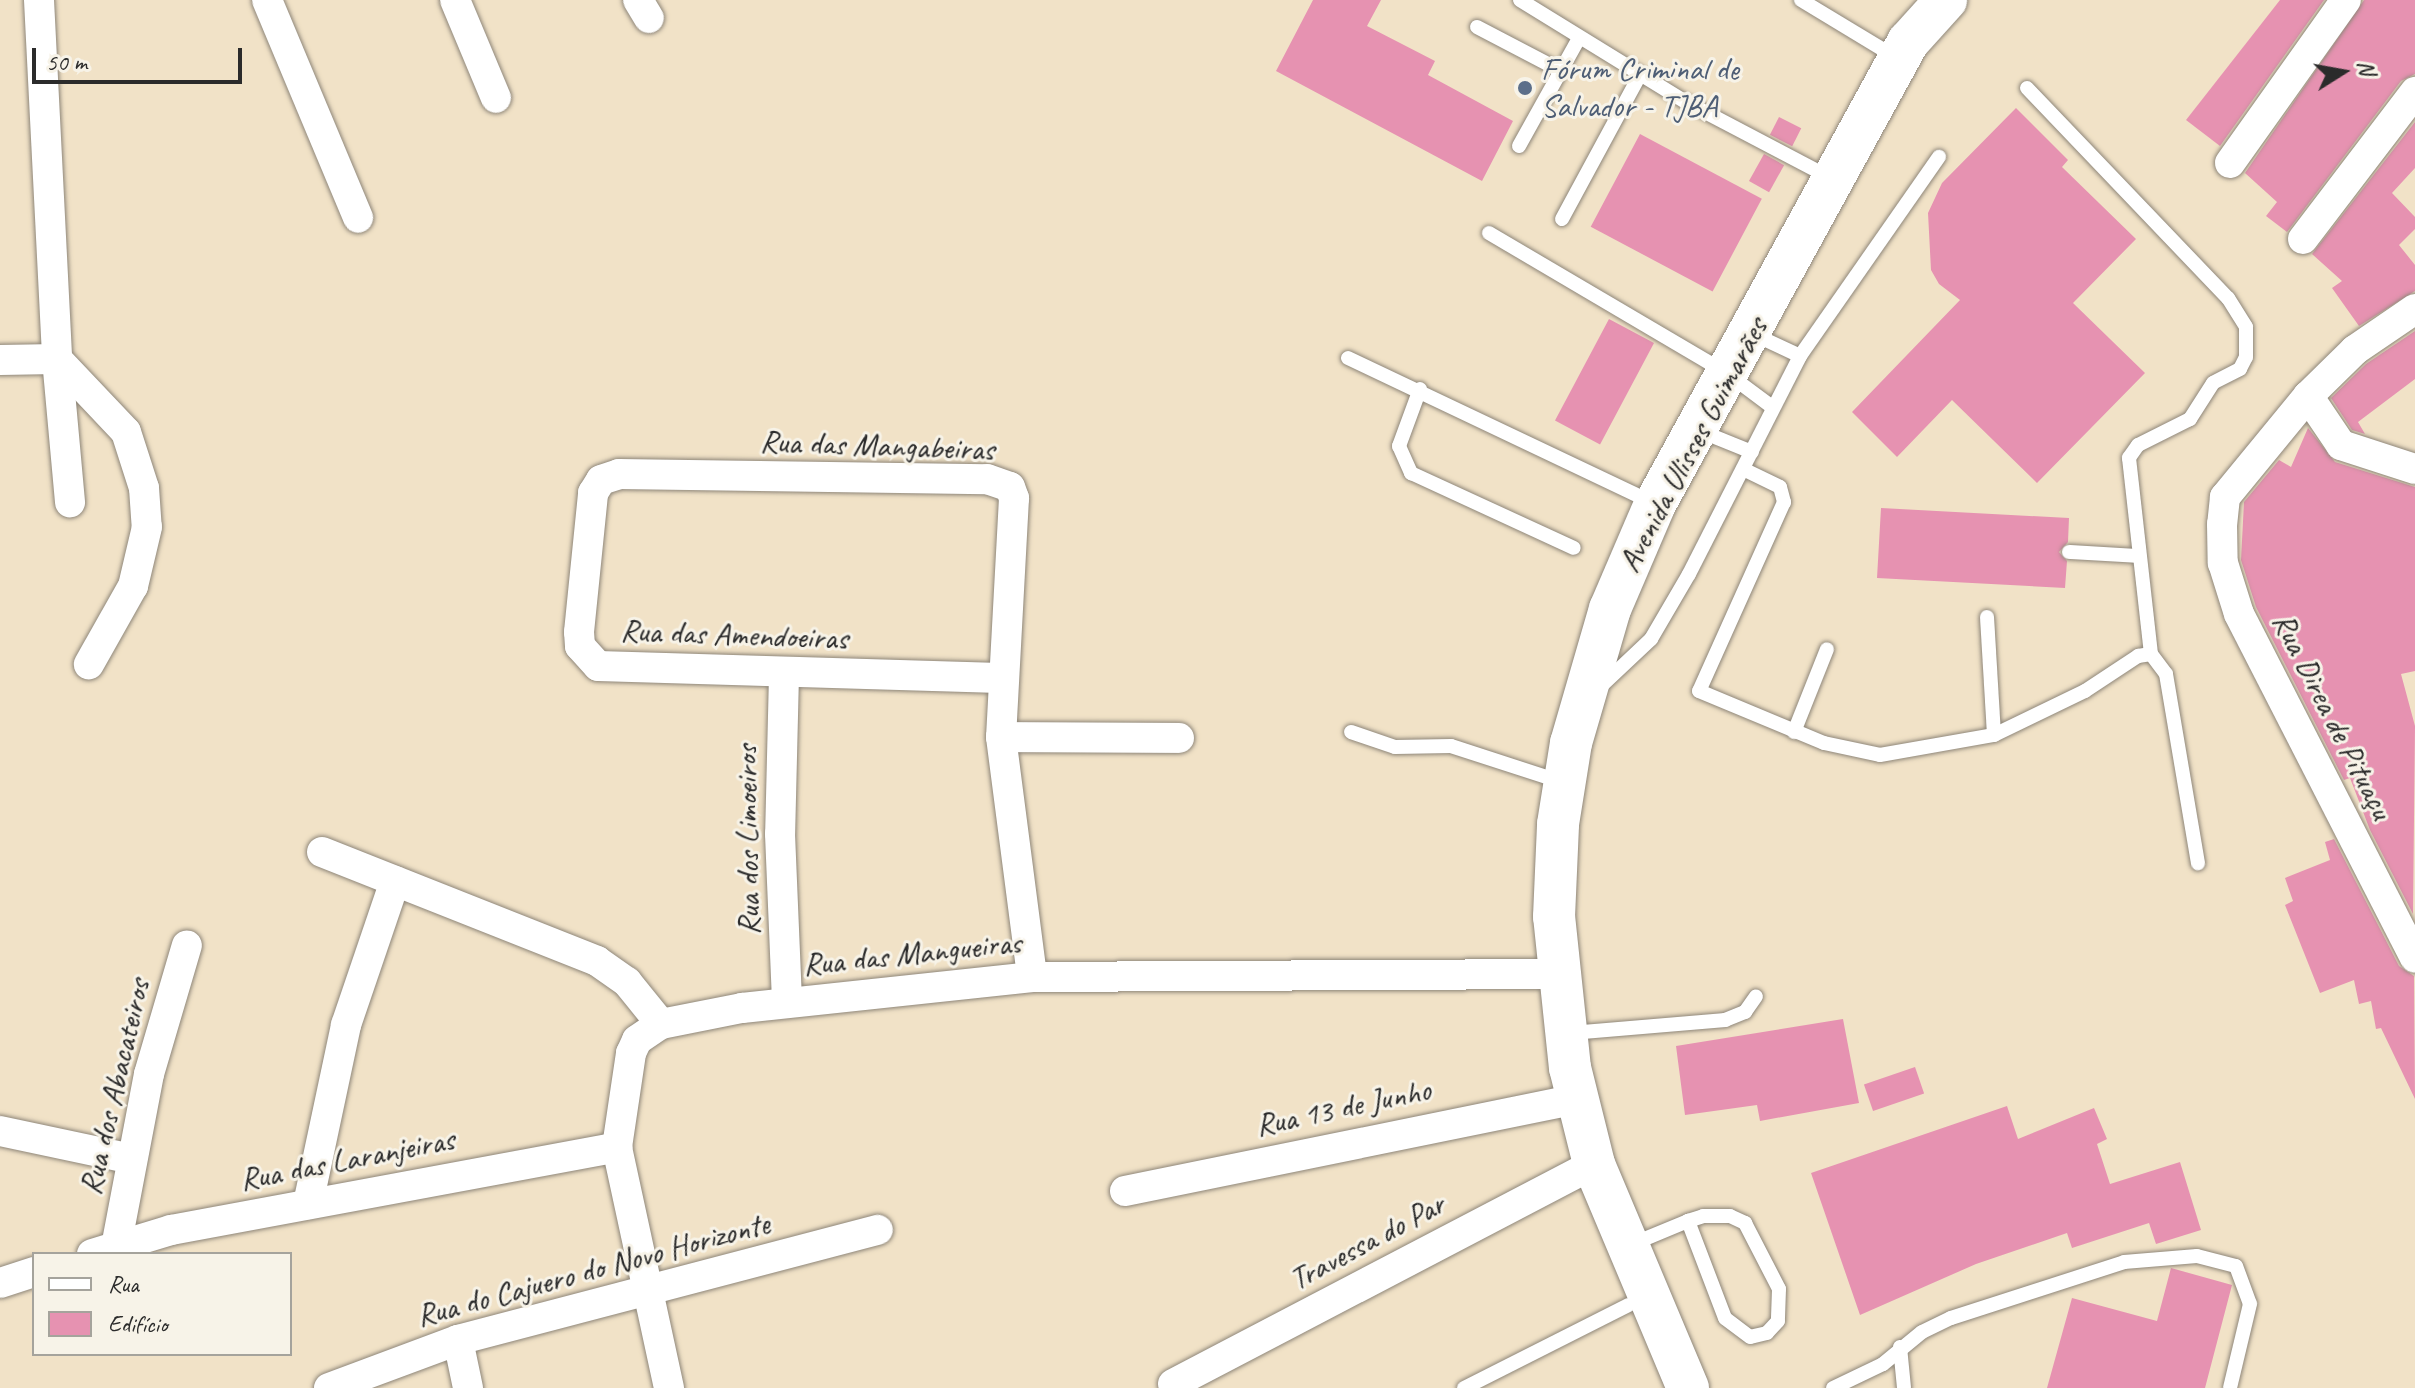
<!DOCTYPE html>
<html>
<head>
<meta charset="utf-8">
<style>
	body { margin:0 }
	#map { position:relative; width:2415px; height:1388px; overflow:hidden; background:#f1e2c7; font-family:Caveat,sans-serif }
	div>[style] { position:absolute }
	.building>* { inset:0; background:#e692b1; transform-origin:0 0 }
	.roads { filter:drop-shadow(0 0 2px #8e8679) drop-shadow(0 0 2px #8e8679) }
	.service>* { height:14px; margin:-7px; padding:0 7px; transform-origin:7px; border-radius:7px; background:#fff }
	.minor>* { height:30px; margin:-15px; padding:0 15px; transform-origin:15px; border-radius:15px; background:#fff }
	.secondary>* { height:42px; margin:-21px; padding:0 21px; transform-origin:21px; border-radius:21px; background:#fff }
	.dots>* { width:22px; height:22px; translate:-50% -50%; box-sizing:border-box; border:4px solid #f7f3e8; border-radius:50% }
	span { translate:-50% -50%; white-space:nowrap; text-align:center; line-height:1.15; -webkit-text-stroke:6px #f7f3e8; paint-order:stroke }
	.service-label { font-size:32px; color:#4e5e75 }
	.left { translate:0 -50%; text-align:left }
	.street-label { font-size:32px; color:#2b2b2b }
	.legend { position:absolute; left:32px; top:1252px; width:260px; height:104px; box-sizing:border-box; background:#f7f3e8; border:2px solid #a5a39c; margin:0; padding:10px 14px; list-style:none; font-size:24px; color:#2b2b2b }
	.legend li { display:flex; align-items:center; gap:16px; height:40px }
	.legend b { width:40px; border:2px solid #a5a39c }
	.north { position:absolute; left:2303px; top:32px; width:80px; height:80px; -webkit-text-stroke:6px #f7f3e8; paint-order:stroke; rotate:79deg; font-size:22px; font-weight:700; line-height:32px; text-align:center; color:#2b2b2b }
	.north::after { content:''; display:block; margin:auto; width:28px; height:36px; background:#2b2b2b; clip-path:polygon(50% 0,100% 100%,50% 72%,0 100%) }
	.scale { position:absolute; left:32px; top:48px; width:210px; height:36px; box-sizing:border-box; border:4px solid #2b2b2b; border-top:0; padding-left:10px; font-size:24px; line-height:28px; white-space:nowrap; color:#2b2b2b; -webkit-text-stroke:6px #f7f3e8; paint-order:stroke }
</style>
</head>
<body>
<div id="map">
	<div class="building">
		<i style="clip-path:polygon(1313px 0,1381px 0,1367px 26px,1435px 61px,1428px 75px,1513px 121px,1482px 181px,1276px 71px)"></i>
		<i style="clip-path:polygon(2280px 0,2324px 0,2220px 146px,2186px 120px)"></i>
		<i style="clip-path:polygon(2364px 0,2415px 0,2415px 74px,2401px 81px,2287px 232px,2266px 216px,2277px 202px,2245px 173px)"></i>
		<i style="clip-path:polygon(2016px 108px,2068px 160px,2062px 167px,2136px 239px,2073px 303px,2145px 373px,2037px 483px,1952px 400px,1897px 457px,1852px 412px,1960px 300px,1939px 284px,1931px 270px,1928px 213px,1942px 183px)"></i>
		<i style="left:1779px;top:117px;width:25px;height:20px;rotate:27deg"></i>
		<i style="clip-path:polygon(2415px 122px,2415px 168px,2392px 193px,2415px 217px,2415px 229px,2399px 245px,2415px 265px,2415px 291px,2359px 326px,2332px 288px,2342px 281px,2312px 254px)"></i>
		<i style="left:1640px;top:134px;width:138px;height:105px;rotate:28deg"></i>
		<i style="left:1764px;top:154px;width:23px;height:31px;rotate:29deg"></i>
		<i style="left:1609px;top:319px;width:51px;height:115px;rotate:28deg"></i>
		<i style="clip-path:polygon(2415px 331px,2415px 379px,2358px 422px,2365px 434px,2352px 430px,2331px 398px,2366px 364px)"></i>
		<i style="clip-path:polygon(2308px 428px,2335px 462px,2415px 487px,2415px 671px,2401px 674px,2415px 726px,2413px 914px,2370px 830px,2350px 778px,2344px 780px,2256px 607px,2241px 560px,2244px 502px,2279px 460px,2291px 467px)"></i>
		<i style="clip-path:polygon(1881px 508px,2069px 518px,2068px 542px,2059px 552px,2067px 561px,2065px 588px,1877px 578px)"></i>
		<i style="clip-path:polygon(2334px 839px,2399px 966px,2414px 976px,2415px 1099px,2381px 1028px,2376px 1029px,2371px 1001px,2359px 1004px,2354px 980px,2320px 993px,2285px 905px,2293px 901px,2285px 878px,2330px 860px,2325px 842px)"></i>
		<i style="clip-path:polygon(1843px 1019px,1859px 1103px,1760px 1121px,1757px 1105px,1685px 1115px,1676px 1046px)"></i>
		<i style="left:1915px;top:1067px;width:28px;height:54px;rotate:71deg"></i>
		<i style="clip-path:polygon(2007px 1106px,2018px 1139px,2094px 1108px,2107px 1139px,2097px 1144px,2110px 1184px,2180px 1162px,2201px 1230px,2156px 1244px,2149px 1223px,2072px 1248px,2067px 1233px,1976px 1264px,1860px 1315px,1811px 1173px)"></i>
		<i style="clip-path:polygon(2171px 1268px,2232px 1285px,2205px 1388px,2047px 1388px,2072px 1298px,2157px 1321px)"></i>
	</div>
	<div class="roads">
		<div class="service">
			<i style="left:1520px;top:0;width:195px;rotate:31.6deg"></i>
			<i style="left:1686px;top:102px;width:161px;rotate:27.7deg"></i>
			<i style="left:1801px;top:0;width:110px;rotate:31.2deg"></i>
			<i style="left:1477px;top:27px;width:95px;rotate:27.6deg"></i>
			<i style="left:2027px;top:88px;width:291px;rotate:46.3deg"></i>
			<i style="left:2228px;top:298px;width:34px;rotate:58deg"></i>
			<i style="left:2246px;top:327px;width:30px;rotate:90deg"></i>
			<i style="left:2246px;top:357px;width:13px;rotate:117deg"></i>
			<i style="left:2240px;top:369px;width:30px;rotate:153deg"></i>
			<i style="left:2213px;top:383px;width:43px;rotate:122.6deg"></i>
			<i style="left:2190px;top:419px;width:58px;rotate:153.4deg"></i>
			<i style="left:2138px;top:445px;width:16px;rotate:125deg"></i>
			<i style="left:2129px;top:458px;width:197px;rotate:83.6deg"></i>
			<i style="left:1519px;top:146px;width:124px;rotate:-60.9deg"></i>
			<i style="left:1562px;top:219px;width:164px;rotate:-61.6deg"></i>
			<i style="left:1489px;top:233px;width:277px;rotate:30.5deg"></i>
			<i style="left:1728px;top:374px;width:54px;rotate:36.7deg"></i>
			<i style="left:1751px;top:333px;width:54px;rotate:25.1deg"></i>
			<i style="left:1348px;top:358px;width:335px;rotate:25.4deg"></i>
			<i style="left:1420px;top:389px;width:61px;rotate:110.2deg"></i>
			<i style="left:1399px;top:446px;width:30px;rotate:66deg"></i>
			<i style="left:1411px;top:473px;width:179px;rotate:24.7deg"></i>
			<i style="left:1700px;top:431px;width:56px;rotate:22deg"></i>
			<i style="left:1743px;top:469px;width:41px;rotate:25.9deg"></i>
			<i style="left:1780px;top:487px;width:16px;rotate:75deg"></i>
			<i style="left:1784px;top:502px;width:207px;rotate:114.2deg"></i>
			<i style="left:1699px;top:691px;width:135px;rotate:22.6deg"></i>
			<i style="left:1824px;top:743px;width:57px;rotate:12.1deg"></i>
			<i style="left:1880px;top:755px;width:116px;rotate:-10deg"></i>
			<i style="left:1994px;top:735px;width:101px;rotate:-25.8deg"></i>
			<i style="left:2085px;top:691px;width:64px;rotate:-33.4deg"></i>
			<i style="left:2138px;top:656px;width:13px;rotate:-9deg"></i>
			<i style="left:2151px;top:654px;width:25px;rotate:53deg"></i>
			<i style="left:2166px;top:674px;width:192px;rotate:80.4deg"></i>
			<i style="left:2069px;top:552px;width:69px;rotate:3.3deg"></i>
			<i style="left:1987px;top:617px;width:118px;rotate:86.6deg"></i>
			<i style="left:1598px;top:689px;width:73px;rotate:-43.3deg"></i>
			<i style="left:1651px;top:639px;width:75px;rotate:-59.7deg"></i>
			<i style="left:1689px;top:574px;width:245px;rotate:-63deg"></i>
			<i style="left:1800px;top:356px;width:243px;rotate:-55.1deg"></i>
			<i style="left:1351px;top:732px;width:46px;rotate:18.8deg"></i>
			<i style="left:1395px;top:747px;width:56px;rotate:-1deg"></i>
			<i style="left:1451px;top:746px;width:117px;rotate:18deg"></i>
			<i style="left:1794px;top:732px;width:89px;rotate:-68.3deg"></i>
			<i style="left:1571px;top:1033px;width:155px;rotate:-4.8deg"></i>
			<i style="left:1725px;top:1020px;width:22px;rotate:-22deg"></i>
			<i style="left:1745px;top:1012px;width:19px;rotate:-55deg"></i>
			<i style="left:1630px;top:1245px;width:63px;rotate:-22.5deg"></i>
			<i style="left:1688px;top:1221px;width:16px;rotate:-18deg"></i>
			<i style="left:1703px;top:1216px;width:27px"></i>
			<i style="left:1730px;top:1216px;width:17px;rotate:25deg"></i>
			<i style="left:1745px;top:1223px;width:74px;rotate:62.7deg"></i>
			<i style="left:1779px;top:1289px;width:32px;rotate:92deg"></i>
			<i style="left:1778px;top:1321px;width:16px;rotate:133deg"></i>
			<i style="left:1767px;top:1333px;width:17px;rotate:167deg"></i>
			<i style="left:1750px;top:1337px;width:31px;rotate:-143deg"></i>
			<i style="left:1725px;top:1318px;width:104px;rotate:-110.9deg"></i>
			<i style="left:1900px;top:1347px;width:41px;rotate:84.4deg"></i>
			<i style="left:1464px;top:1388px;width:184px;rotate:-26.8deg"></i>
			<i style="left:1833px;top:1388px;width:55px;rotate:-25.6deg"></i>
			<i style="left:1883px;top:1364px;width:50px;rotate:-39.4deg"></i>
			<i style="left:1922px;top:1332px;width:32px;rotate:-26deg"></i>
			<i style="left:1951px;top:1318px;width:182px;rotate:-17.9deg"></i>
			<i style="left:2124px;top:1262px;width:73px;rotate:-4.7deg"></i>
			<i style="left:2197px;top:1256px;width:40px;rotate:14.4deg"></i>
			<i style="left:2236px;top:1266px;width:40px;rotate:69.8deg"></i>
			<i style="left:2250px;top:1304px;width:86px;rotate:103.4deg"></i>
		</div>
		<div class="minor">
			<i style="left:39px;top:0;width:359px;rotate:87.1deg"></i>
			<i style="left:57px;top:359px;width:144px;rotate:84.8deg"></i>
			<i style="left:267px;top:0;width:236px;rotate:67.3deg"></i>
			<i style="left:455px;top:0;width:106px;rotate:67.3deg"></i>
			<i style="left:638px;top:0;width:21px;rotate:59deg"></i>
			<i style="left:2230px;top:163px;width:200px;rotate:-54.6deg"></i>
			<i style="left:2303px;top:239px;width:185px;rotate:-52.7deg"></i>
			<i style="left:2415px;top:309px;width:73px;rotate:145.7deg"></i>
			<i style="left:2355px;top:350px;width:66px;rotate:135.6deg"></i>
			<i style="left:2308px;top:396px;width:131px;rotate:129.4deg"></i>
			<i style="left:2225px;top:497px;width:27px;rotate:96deg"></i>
			<i style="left:2222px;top:524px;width:39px;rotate:89deg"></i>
			<i style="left:2223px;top:563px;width:53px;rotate:72.6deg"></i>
			<i style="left:2239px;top:614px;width:386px;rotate:62.9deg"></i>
			<i style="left:0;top:360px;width:57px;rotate:-1deg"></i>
			<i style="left:57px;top:359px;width:100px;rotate:46.6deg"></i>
			<i style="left:126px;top:432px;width:59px;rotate:72.2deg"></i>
			<i style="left:144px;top:488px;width:39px;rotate:86deg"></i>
			<i style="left:147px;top:527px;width:61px;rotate:103.3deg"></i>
			<i style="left:133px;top:586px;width:90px;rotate:119.4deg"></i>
			<i style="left:2308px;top:396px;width:59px;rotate:56deg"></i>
			<i style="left:2341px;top:445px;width:78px;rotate:18deg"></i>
			<i style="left:784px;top:675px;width:159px;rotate:91.4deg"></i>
			<i style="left:780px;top:834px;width:169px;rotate:87.6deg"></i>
			<i style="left:1000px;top:678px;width:402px;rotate:-178.3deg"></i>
			<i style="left:598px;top:666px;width:27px;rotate:-132deg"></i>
			<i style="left:580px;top:646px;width:14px;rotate:-94deg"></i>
			<i style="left:579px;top:632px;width:140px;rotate:-84.2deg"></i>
			<i style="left:593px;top:493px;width:15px;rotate:-58deg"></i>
			<i style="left:601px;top:480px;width:19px;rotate:-18deg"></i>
			<i style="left:619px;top:474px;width:368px;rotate:0.8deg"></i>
			<i style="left:987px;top:479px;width:24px;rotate:19deg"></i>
			<i style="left:1010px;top:487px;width:12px;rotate:70deg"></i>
			<i style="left:1014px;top:498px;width:239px;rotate:93.1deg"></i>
			<i style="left:1001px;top:737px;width:242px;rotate:82.6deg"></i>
			<i style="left:1001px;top:737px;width:178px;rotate:0.3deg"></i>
			<i style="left:322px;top:852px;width:296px;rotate:21.6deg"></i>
			<i style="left:597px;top:961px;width:37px;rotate:35deg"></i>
			<i style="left:627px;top:982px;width:54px;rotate:51deg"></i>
			<i style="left:0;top:1131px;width:135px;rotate:12deg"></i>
			<i style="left:1125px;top:1191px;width:460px;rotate:-11.5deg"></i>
			<i style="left:308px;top:1204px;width:183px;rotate:-78deg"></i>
			<i style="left:346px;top:1025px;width:152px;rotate:-71.2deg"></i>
			<i style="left:116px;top:1247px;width:176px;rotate:-79.2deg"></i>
			<i style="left:149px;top:1074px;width:134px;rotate:-73.6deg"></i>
			<i style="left:92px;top:1254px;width:83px;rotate:-16.9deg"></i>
			<i style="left:171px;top:1230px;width:454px;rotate:-10.5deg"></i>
			<i style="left:0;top:1283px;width:36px;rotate:-18deg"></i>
			<i style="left:458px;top:1340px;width:49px;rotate:78.2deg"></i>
			<i style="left:1173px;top:1384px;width:475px;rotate:-27.6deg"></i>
			<i style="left:329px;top:1388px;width:138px;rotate:-20.4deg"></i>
			<i style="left:458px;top:1340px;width:434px;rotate:-14.7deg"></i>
			<i style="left:669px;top:1388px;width:247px;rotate:-102.2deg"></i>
			<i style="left:617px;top:1147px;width:95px;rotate:-81.5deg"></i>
			<i style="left:631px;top:1053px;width:14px;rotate:-65deg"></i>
			<i style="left:637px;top:1040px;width:29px;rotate:-34deg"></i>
			<i style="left:661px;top:1024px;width:83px;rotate:-11.2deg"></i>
			<i style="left:742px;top:1008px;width:292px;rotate:-6.1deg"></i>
			<i style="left:1032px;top:977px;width:525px;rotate:-0.33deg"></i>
		</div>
		<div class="secondary">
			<i style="left:1688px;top:1388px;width:243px;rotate:-112.8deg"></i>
			<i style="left:1594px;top:1164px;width:99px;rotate:-104deg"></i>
			<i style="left:1570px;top:1068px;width:152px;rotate:-96deg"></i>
			<i style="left:1554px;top:917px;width:93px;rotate:-87.5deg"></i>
			<i style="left:1558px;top:824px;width:82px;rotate:-80.9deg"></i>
			<i style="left:1571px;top:743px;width:140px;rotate:-73.8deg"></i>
			<i style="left:1610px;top:609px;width:114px;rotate:-66.8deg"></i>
			<i style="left:1655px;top:504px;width:527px;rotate:-61.29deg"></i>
			<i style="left:1908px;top:42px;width:57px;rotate:-47.9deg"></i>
		</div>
	</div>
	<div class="dots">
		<i style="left:1525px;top:88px;background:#5c6f8a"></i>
	</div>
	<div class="service-label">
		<span class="left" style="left:1541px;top:88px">Fórum Criminal de<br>Salvador - TJBA</span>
	</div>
	<div class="street-label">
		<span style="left:1693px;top:445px;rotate:-62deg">Avenida Ulisses Guimarães</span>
		<span style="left:877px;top:446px;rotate:2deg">Rua das Mangabeiras</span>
		<span style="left:734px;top:635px;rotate:2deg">Rua das Amendoeiras</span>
		<span style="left:2332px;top:716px;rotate:63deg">Rua Direa de Pituaçu</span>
		<span style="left:748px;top:840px;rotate:-91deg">Rua dos Limoeiros</span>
		<span style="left:912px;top:954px;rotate:-6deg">Rua das Mangueiras</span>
		<span style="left:115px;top:1087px;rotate:-77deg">Rua dos Abacateiros</span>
		<span style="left:1343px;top:1108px;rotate:-12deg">Rua 13 de Junho</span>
		<span style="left:347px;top:1160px;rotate:-11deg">Rua das Laranjeiras</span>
		<span style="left:1367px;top:1242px;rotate:-28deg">Travessa do Par</span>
		<span style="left:593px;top:1270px;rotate:-15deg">Rua do Cajuero do Novo Horizonte</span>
	</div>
	<ul class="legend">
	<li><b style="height:10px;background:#fff"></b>Rua</li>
	<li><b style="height:22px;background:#e692b1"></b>Edifício</li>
	</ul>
	<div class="north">N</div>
	<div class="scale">50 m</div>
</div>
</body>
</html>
